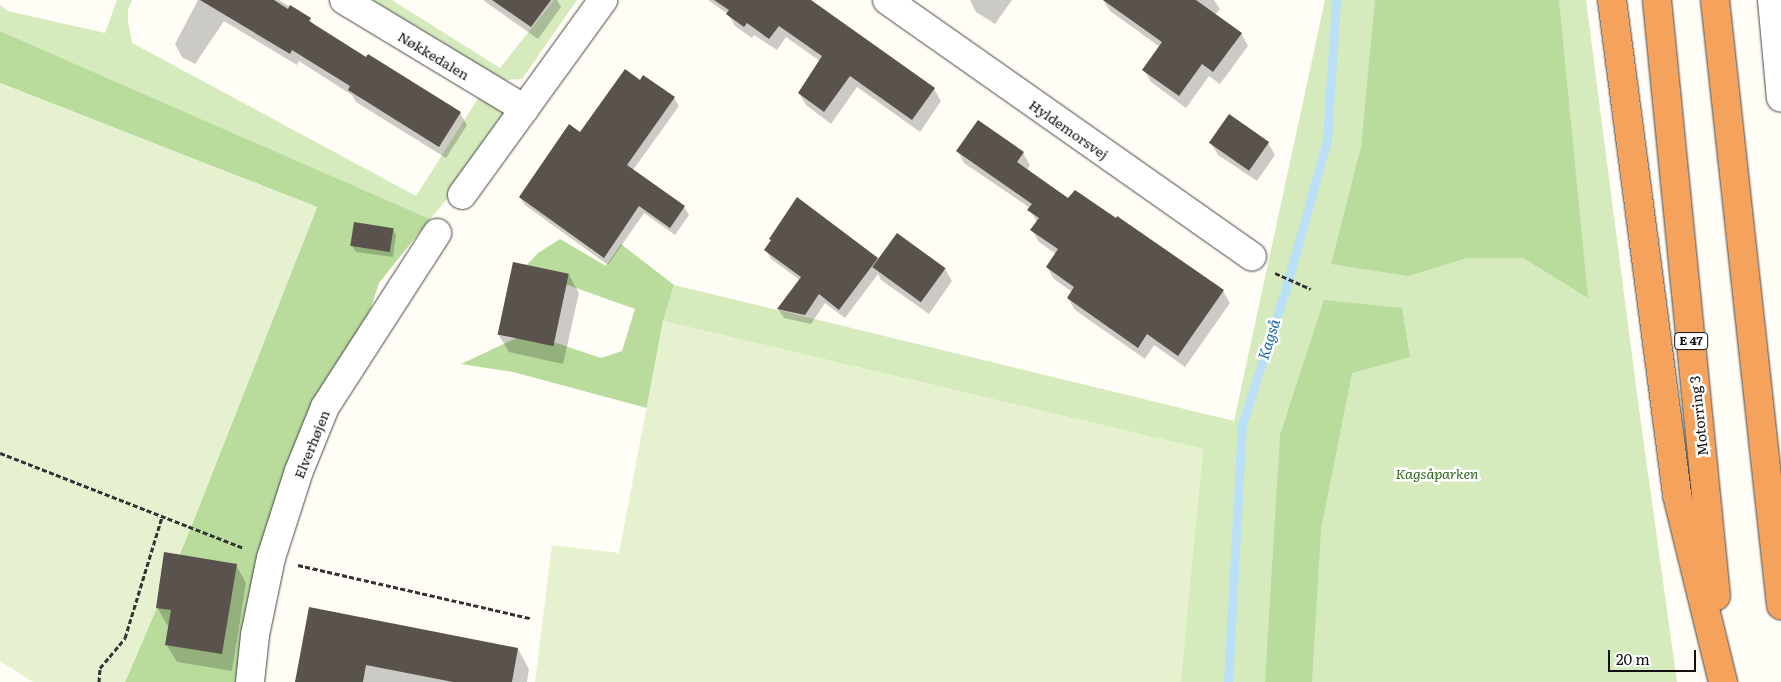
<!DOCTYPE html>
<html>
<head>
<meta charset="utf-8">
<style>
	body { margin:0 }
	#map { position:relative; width:1781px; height:682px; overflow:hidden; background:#fffdf5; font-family:Literata,serif }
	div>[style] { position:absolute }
	.green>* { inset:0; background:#d5ebbd }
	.forest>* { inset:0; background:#b9dc9c }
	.pitch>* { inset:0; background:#e6f2cf }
	.shadow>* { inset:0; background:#0003 }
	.stream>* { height:9px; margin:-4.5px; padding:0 4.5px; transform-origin:4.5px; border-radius:4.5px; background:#b9e0f7 }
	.building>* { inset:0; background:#5a524d; transform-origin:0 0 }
	.path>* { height:3px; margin-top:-1.5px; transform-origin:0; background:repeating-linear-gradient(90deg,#333 0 5px,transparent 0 7.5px) }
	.roads { filter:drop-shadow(0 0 1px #444) drop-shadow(0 0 1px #444) }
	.minor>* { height:28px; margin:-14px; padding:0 14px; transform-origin:14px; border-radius:14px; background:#fff }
	.highway>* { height:28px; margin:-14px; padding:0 14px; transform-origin:14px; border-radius:14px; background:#f5a25d }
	span { translate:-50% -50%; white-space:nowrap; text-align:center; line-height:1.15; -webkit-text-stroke:5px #fff; paint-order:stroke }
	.shield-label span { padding:1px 4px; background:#fff; border:1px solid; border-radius:4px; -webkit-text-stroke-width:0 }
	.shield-label { font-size:12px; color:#111; font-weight:700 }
	.street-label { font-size:14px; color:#111 }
	.park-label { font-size:14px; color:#2f6b1f; font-style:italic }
	.water-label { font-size:15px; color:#1768a6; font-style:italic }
	.scale { position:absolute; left:1608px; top:650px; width:88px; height:22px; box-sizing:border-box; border:2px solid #111; border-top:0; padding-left:6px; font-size:15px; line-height:18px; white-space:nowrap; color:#111; -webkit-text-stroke:4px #fff; paint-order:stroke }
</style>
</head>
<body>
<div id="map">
	<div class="green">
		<i style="clip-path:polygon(117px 0,132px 0,128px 10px,128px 21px,132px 43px,416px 196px,486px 86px,525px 109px,430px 219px,0 31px,0 5px,8px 11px,105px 33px)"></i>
		<i style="clip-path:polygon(373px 0,392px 0,500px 68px,554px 0,577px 0,522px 79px,504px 80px)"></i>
		<i style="clip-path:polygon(1325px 0,1586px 0,1637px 394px,1677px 682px,1178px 682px,1203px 449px,663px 321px,674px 285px,1234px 421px)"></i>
	</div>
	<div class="forest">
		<i style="clip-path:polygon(1375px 0,1559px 0,1588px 298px,1523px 258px,1467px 258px,1408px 276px,1331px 264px,1361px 147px)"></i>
		<i style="clip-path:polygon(0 31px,430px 219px,379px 283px,352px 366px,322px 416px,253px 682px,125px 682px,189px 532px,317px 207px,0 83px)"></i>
		<i style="clip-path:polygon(560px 239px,606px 266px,621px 244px,674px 285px,663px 321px,647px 408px,513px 372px,461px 364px,527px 333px,601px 358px,622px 351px,635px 309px,523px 269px,538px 253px)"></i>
		<i style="clip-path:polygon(1324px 300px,1402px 308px,1410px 357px,1352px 373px,1321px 529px,1312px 682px,1265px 682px,1280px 435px)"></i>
	</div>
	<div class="pitch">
		<i style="clip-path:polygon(0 83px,317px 207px,189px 532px,125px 682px,33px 682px,0 661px)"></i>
		<i style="clip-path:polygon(663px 321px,1203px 449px,1181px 682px,535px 682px,552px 545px,619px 553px)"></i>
	</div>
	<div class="shadow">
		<i style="clip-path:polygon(198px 0,279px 0,310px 19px,314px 26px,366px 58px,460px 113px,467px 125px,446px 158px,356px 102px,352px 95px,299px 61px,297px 65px,224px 21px,195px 64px,182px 57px,175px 44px)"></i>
		<i style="clip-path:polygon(483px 0,557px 0,561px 7px,538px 39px)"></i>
		<i style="clip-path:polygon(708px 0,809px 0,934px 89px,941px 101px,920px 132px,857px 87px,831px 124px,806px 105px,799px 93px,820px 61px,786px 37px,777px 50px,754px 35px,752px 38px,735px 26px,728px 14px)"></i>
		<i style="clip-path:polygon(970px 0,1012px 0,995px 24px,976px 12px)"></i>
		<i style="clip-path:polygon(1103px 0,1214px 0,1220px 9px,1215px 15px,1241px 33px,1248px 46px,1220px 84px,1209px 76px,1186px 108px,1151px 82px,1144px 70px,1160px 47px,1110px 11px)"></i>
		<i style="clip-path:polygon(644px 77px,674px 98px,679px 106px,633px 170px,684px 207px,689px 215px,675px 235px,644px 213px,608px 265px,525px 205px,520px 198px,580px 133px)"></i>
		<i style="clip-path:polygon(978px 122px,1023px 153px,1030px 165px,1027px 170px,1068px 200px,1223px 291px,1230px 303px,1185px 367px,1154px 345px,1145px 359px,1075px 310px,1068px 298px,1072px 292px,1054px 279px,1047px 267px,1056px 254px,1039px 242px,1032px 230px,1037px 223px,1030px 208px,964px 163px,958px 151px)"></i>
		<i style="clip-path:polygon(1211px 143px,1268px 143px,1275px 155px,1257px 181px,1218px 155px)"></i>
		<i style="clip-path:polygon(393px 229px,396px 235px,393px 257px,356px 252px,352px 246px)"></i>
		<i style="clip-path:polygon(770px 239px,877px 259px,879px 262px,945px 269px,952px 281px,929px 314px,881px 280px,878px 274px,845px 318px,825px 303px,811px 324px,784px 318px,778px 309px,800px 280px,771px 259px,766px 250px,772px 241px)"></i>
		<i style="clip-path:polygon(569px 275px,579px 293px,563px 364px,509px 352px,498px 334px)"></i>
		<i style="clip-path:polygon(236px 565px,246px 583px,232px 671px,177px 662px,166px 644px,170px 625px,167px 625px,157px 607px)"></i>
		<i style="clip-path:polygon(310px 608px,518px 649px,529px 669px,527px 682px,296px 682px)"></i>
	</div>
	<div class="stream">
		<i style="left:1228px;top:682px;width:257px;rotate:-86.9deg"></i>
		<i style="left:1242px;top:425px;width:144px;rotate:-72.2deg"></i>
		<i style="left:1286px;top:288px;width:154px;rotate:-74.5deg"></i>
		<i style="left:1327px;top:140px;width:140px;rotate:-86.3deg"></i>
	</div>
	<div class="building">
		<i style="clip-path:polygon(200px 0,274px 0,288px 9px,290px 5px,311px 18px,309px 21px,366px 57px,368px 54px,461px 112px,439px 147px,348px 90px,350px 86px,292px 50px,290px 54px)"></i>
		<i style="clip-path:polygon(492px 0,551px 0,531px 27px)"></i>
		<i style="clip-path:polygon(714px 0,811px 0,935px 88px,912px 120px,850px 76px,824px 112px,798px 93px,822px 56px,779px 26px,769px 39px,747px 23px,744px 27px,726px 14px,729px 10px)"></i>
		<i style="clip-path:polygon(1103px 0,1196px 0,1242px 33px,1213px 72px,1202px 64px,1179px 96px,1142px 70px,1162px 42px)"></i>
		<i style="clip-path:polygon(625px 69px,640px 80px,643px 75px,675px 97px,627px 165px,685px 206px,670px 228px,639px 206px,604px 258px,519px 197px,569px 124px,580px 132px)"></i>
		<i style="left:1229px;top:114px;width:49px;height:35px;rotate:35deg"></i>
		<i style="clip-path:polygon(978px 120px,1024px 152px,1017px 162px,1068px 198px,1075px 190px,1116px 218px,1117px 216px,1224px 290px,1178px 356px,1147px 334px,1138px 348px,1067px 298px,1074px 287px,1046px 267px,1058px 249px,1030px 230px,1039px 218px,1027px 210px,1032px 204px,956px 151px)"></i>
		<i style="clip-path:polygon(797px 197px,878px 258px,839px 310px,819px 294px,805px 315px,777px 309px,801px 277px,764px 250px,771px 240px,769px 239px)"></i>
		<i style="left:354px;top:222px;width:40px;height:24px;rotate:9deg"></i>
		<i style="left:897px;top:233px;width:60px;height:42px;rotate:36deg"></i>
		<i style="left:513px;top:262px;width:57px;height:74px;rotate:12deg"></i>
		<i style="clip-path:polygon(164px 552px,237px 564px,222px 654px,165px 645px,171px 610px,156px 608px)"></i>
		<i style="clip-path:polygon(309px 607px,518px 648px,512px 682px,453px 682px,366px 665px,363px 682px,295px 682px)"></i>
	</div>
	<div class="path">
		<i style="left:1275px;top:273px;width:39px;rotate:24deg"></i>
		<i style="left:0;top:453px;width:262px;rotate:21.3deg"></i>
		<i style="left:298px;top:565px;width:238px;rotate:12.9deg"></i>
		<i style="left:99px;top:682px;width:14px;rotate:-86deg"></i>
		<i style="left:100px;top:668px;width:39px;rotate:-50deg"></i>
		<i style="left:125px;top:638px;width:127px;rotate:-73deg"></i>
	</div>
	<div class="roads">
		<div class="minor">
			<i style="left:344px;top:0;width:211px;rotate:31.1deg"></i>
			<i style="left:887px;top:0;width:446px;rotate:35.1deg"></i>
			<i style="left:1772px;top:0;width:98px;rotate:84.8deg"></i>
			<i style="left:462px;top:195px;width:241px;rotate:-54.1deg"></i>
			<i style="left:250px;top:682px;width:47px;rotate:-83.9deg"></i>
			<i style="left:255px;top:635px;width:79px;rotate:-78.3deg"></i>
			<i style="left:271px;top:558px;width:91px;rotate:-72.2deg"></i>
			<i style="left:299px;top:471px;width:69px;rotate:-67.9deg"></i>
			<i style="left:325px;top:407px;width:207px;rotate:-57.2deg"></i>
		</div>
		<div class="highway">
			<i style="left:1612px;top:0;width:499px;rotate:82.5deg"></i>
			<i style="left:1677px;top:495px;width:193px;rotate:76.2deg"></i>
			<i style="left:1657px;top:0;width:599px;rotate:84.35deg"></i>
			<i style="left:1715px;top:0;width:609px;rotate:83.77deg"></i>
		</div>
	</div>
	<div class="shield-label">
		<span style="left:1691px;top:341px">E 47</span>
	</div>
	<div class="street-label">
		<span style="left:434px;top:55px;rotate:31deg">Nøkkedalen</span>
		<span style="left:1069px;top:129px;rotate:35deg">Hyldemorsvej</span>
		<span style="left:1698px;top:416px;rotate:-96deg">Motorring 3</span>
		<span style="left:311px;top:444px;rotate:-68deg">Elverhøjen</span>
	</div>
	<div class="park-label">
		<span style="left:1437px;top:473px">Kagsåparken</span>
	</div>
	<div class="water-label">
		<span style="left:1268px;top:339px;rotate:-73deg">Kagså</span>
	</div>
	<div class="scale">20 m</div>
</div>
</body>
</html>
